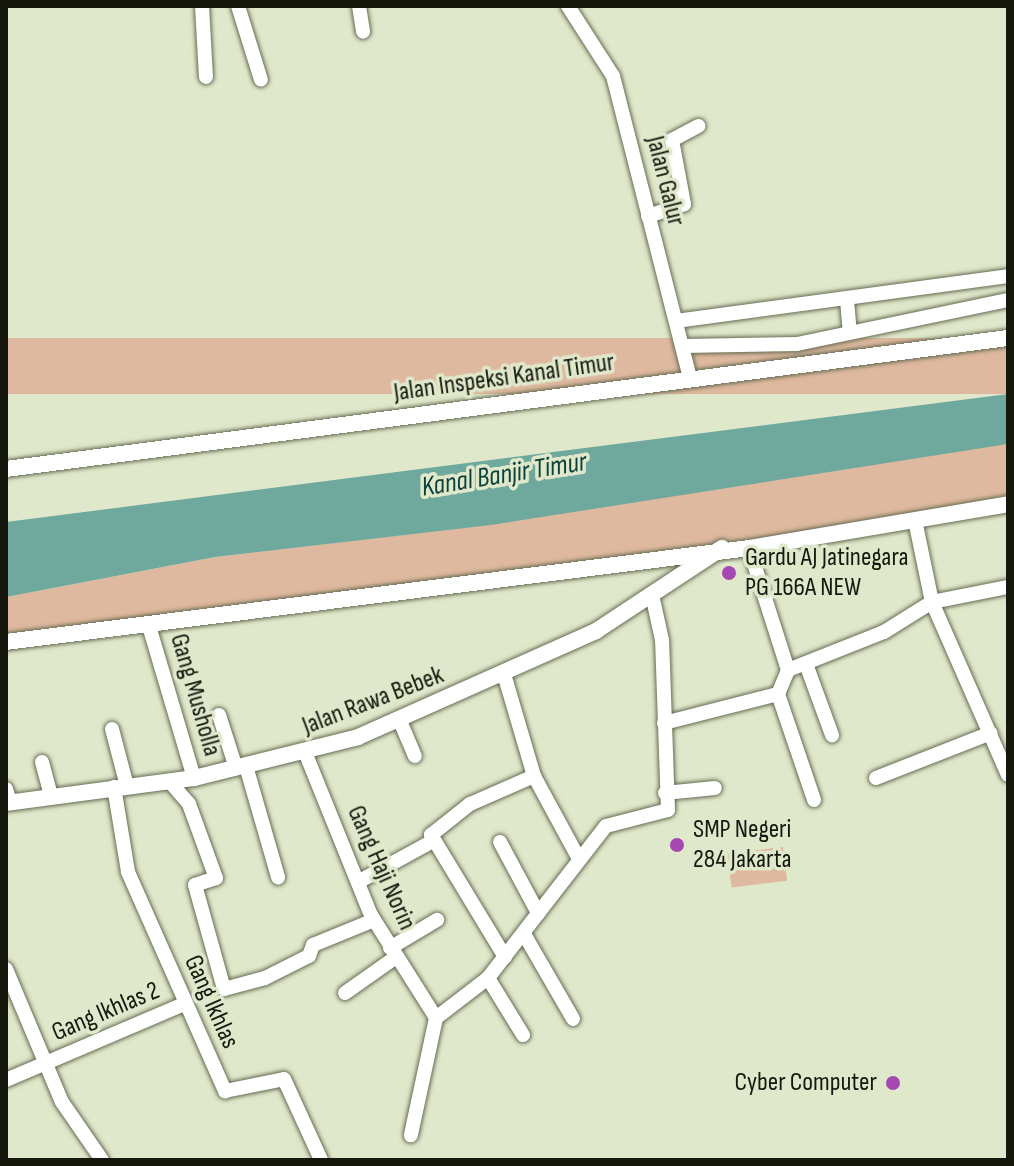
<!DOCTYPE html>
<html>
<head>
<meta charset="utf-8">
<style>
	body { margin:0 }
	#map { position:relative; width:1014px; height:1166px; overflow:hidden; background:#e0e8cb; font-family:"Sofia Sans Condensed",sans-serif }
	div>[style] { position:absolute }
	.green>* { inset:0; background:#dfb99f; transform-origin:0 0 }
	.water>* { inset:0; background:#6fa99e }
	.roads { filter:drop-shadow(0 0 2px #666c53) drop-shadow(0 0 2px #666c53) }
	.minor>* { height:14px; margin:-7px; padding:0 7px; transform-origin:7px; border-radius:7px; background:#fff }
	.tertiary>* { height:16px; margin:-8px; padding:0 8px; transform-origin:8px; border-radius:8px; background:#fff }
	.dots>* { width:22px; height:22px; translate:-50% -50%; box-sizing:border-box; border:4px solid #e0e8cb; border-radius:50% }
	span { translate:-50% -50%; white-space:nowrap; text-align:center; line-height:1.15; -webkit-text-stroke:7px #e0e8cb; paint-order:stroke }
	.street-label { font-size:26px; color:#16180e }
	.poi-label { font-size:26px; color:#16180e }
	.left { translate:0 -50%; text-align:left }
	.right { translate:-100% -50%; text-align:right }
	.water-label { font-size:28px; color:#0a413a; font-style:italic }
	.frame { position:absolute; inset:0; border:8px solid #16180e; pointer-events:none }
</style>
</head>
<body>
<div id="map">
	<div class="green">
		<i style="left:1008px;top:338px;width:56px;height:1011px;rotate:90deg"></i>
		<i style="clip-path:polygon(1008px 442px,1008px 504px,6px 642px,6px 597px,215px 557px,477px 526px)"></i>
		<i style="left:783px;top:847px;width:34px;height:56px;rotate:83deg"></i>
	</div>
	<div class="water">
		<i style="clip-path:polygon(1008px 394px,1008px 444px,491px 525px,215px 557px,6px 597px,6px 522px)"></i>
	</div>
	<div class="roads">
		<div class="minor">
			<i style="left:202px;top:6px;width:71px;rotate:86.8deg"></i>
			<i style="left:238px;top:6px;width:77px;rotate:72.7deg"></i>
			<i style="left:359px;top:6px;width:26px;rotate:81deg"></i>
			<i style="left:568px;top:6px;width:83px;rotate:57.3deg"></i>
			<i style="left:613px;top:76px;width:312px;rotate:75.7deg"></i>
			<i style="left:648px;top:216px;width:38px;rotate:-18deg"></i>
			<i style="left:684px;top:204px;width:65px;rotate:-100.6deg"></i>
			<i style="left:672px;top:140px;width:30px;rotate:-28deg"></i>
			<i style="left:847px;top:300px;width:32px;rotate:85deg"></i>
			<i style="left:676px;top:321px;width:335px;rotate:-7.7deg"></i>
			<i style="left:682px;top:346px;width:115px;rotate:-1deg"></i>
			<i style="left:797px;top:344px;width:216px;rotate:-11.8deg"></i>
			<i style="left:915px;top:520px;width:84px;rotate:78.3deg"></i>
			<i style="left:932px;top:602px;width:189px;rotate:66.3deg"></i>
			<i style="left:149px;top:626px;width:159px;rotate:73.5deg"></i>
			<i style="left:806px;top:664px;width:76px;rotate:69.9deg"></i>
			<i style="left:788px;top:670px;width:103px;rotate:-21.6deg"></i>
			<i style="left:884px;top:632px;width:57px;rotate:-32deg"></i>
			<i style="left:932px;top:602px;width:77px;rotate:-11.2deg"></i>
			<i style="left:504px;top:674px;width:106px;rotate:73.6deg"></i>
			<i style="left:534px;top:776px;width:94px;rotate:61.5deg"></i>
			<i style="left:778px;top:694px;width:112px;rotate:71.2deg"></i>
			<i style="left:219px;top:715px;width:56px;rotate:72.2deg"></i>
			<i style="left:400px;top:721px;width:38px;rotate:67deg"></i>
			<i style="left:664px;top:723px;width:118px;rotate:-14.3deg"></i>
			<i style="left:778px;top:694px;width:26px;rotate:-67deg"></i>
			<i style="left:788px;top:670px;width:128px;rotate:-107.7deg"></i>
			<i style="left:112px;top:729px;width:59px;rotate:75.3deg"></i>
			<i style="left:305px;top:752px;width:176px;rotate:68deg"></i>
			<i style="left:371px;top:915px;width:122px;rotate:57.7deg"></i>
			<i style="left:436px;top:1018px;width:120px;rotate:102.1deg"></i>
			<i style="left:42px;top:762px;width:35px;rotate:75deg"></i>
			<i style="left:246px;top:766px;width:116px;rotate:73.9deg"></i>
			<i style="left:876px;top:778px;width:123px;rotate:-21.4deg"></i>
			<i style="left:170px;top:782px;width:29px;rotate:49deg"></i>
			<i style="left:189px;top:804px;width:79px;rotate:70deg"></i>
			<i style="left:216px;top:878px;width:22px;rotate:162deg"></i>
			<i style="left:195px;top:885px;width:108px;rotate:74.4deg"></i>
			<i style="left:224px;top:989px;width:42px;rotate:-15deg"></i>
			<i style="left:265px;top:978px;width:49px;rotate:-26.6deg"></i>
			<i style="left:309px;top:956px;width:12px;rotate:-70deg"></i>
			<i style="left:313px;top:945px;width:66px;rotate:-22.3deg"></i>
			<i style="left:114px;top:787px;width:86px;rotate:80.6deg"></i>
			<i style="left:128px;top:872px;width:240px;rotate:66.1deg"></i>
			<i style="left:225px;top:1091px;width:60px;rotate:-11.5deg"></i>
			<i style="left:284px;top:1079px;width:89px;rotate:65.4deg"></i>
			<i style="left:6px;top:789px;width:14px;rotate:73deg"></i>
			<i style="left:665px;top:793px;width:50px;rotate:-5.7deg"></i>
			<i style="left:500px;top:842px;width:81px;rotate:61.8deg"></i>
			<i style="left:358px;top:882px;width:85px;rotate:-28.7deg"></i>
			<i style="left:524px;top:934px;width:98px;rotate:60deg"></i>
			<i style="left:390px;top:948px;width:55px;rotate:-30.8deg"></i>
			<i style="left:505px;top:957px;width:143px;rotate:-121.2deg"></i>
			<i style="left:431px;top:835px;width:50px;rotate:-38.5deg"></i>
			<i style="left:470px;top:804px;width:70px;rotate:-23.6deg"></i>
			<i style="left:6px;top:969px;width:144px;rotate:67.2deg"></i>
			<i style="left:62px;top:1102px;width:70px;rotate:55.4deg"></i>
			<i style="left:488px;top:978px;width:67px;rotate:58.4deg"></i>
			<i style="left:345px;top:993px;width:62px;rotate:-35.2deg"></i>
			<i style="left:436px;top:1018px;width:66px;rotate:-37.6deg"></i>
			<i style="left:488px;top:978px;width:192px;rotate:-52.2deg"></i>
			<i style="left:606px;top:826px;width:64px;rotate:-14.5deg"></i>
			<i style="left:668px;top:810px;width:170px;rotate:-92deg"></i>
			<i style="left:662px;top:640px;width:42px;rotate:-102.4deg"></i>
			<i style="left:6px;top:1080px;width:191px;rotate:-23.1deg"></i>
		</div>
		<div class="tertiary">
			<i style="left:6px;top:469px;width:1011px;rotate:-7.45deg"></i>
			<i style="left:6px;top:642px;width:749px;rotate:-7.21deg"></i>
			<i style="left:749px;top:548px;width:263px;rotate:-9.6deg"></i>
			<i style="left:6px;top:803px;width:190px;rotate:-7.6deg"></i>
			<i style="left:194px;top:778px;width:169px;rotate:-14deg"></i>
			<i style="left:358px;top:737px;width:261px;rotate:-24deg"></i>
			<i style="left:596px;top:631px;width:151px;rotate:-33.4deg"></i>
		</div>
	</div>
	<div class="dots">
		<i style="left:729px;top:573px;background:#a548b2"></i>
		<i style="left:677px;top:845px;background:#a548b2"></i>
		<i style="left:893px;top:1083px;background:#a548b2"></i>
	</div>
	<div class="street-label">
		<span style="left:665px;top:181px;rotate:76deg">Jalan Galur</span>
		<span style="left:504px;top:378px;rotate:-8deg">Jalan Inspeksi Kanal Timur</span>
		<span style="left:195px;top:695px;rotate:74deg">Gang Musholla</span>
		<span style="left:373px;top:701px;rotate:-21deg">Jalan Rawa Bebek</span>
		<span style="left:381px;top:868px;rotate:66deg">Gang Haji Norin</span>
		<span style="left:211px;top:1002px;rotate:66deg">Gang Ikhlas</span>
		<span style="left:106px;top:1012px;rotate:-23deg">Gang Ikhlas 2</span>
	</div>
	<div class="poi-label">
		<span class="left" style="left:745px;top:573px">Gardu AJ Jatinegara<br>PG 166A NEW</span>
		<span class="left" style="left:693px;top:845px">SMP Negeri<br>284 Jakarta</span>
		<span class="right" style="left:877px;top:1083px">Cyber Computer</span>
	</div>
	<div class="water-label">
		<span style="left:504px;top:475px;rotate:-9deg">Kanal Banjir Timur</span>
	</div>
	<div class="frame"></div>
</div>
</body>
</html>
